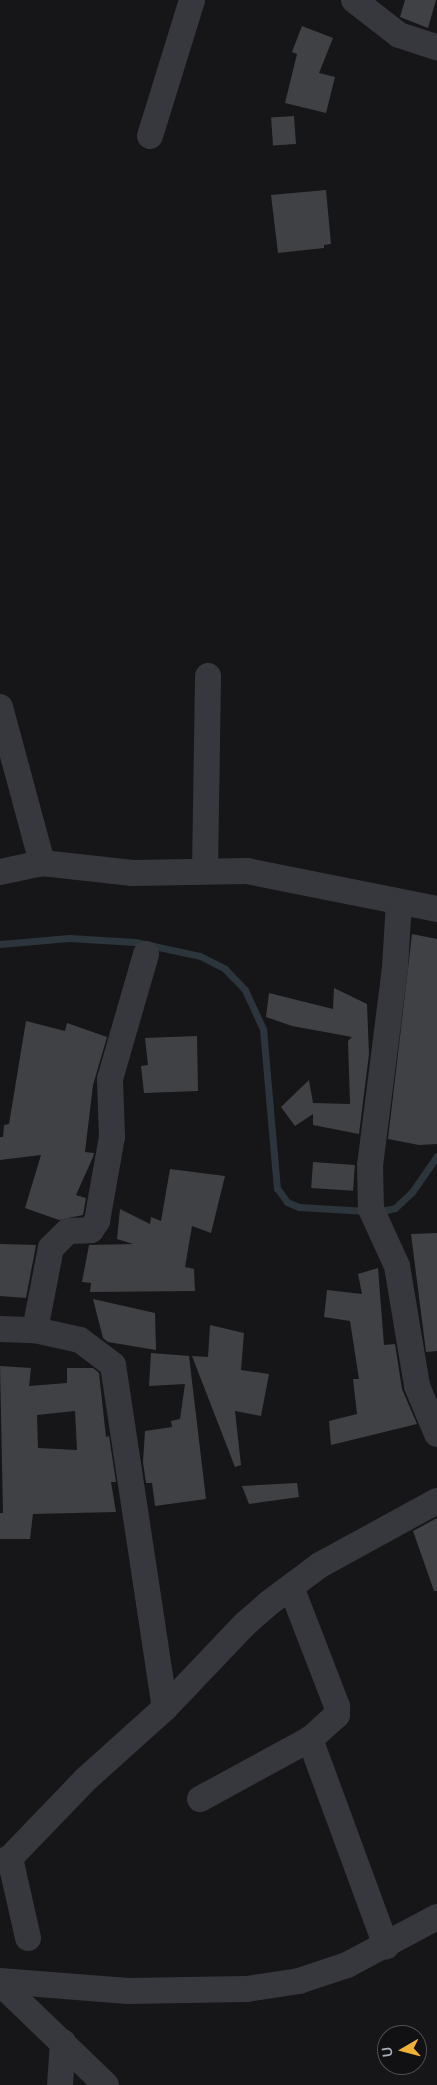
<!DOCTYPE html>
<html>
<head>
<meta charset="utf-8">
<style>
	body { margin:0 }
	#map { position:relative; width:437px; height:2085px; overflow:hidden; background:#161618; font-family:"Nunito Sans",sans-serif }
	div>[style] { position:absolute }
	.stream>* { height:7px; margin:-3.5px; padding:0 3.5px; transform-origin:3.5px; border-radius:3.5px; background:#2c353c }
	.building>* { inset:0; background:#404145; transform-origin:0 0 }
	.minor>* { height:26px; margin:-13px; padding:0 13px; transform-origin:13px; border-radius:13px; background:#37383d }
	span { translate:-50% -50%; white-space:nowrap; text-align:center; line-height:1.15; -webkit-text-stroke:5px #111113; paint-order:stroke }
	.north { position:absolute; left:377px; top:2025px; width:50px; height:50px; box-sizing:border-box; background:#111113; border:1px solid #4d4f55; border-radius:50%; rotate:262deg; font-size:14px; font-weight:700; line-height:20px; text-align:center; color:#a8adb8 }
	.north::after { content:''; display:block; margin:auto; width:18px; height:22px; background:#f2b134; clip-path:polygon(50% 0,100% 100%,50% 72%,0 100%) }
</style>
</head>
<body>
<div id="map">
	<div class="stream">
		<i style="left:0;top:944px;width:69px;rotate:-5deg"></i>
		<i style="left:69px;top:938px;width:66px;rotate:3.5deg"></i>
		<i style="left:135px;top:942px;width:66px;rotate:12.2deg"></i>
		<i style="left:200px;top:956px;width:28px;rotate:27deg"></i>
		<i style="left:225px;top:969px;width:29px;rotate:46deg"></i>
		<i style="left:245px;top:990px;width:43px;rotate:65.2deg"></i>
		<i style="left:263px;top:1029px;width:160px;rotate:85deg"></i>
		<i style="left:277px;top:1188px;width:17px;rotate:54deg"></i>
		<i style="left:287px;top:1202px;width:13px;rotate:23deg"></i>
		<i style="left:299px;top:1207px;width:68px;rotate:3.4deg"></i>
		<i style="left:378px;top:1212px;width:17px;rotate:-13deg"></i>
		<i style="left:395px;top:1208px;width:23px;rotate:-43deg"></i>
		<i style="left:412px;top:1192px;width:44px;rotate:-55.2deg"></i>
	</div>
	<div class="building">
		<i style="clip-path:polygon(405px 0,436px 0,428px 28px,400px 17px)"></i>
		<i style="clip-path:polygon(302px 26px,333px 38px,319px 73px,335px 77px,326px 113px,285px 103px,297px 54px,292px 52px)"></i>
		<i style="left:294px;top:116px;width:28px;height:23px;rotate:86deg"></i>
		<i style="clip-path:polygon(326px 190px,331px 244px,324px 245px,324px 248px,278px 253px,271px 195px)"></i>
		<i style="clip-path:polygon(412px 934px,437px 939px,437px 1144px,419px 1145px,388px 1139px)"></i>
		<i style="clip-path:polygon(334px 988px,367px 1004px,369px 1054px,359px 1134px,313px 1125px,313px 1114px,295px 1126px,281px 1107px,309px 1080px,313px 1103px,350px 1104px,348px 1041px,352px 1037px,292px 1026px,266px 1017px,269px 993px,333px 1009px)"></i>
		<i style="clip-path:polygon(26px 1021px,65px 1031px,67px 1023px,107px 1037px,93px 1085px,85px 1152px,94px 1153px,93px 1157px,76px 1195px,86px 1198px,83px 1215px,59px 1220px,25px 1208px,41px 1155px,0 1160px,0 1137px,3px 1137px,4px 1125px,9px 1124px)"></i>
		<i style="clip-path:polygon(197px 1036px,198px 1091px,144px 1093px,141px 1066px,148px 1065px,145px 1038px)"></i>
		<i style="left:313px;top:1162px;width:42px;height:26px;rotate:4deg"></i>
		<i style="clip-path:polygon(170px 1169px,225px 1176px,211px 1233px,192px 1226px,185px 1267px,194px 1269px,195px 1291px,90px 1292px,91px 1283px,82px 1282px,89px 1245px,133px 1244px,117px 1239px,120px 1209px,150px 1224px,151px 1217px,161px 1221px)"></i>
		<i style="clip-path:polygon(437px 1233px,437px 1351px,426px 1352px,411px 1234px)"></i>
		<i style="clip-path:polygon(0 1244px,36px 1245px,26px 1298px,0 1296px)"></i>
		<i style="clip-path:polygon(378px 1268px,384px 1345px,395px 1344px,402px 1389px,417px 1424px,331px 1445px,329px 1421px,357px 1414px,353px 1379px,359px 1379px,350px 1321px,324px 1317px,327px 1290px,362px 1294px,358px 1274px)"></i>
		<i style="clip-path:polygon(93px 1299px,155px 1313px,156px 1350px,108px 1342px,103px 1338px)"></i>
		<i style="clip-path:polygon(210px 1325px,244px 1333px,241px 1370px,269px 1374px,261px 1416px,235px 1411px,241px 1465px,235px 1467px,192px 1356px,208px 1357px)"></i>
		<i style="clip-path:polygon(151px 1353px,189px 1356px,206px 1499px,155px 1506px,152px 1483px,146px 1483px,143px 1462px,145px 1431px,172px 1427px,171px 1421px,180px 1419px,185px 1384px,149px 1386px)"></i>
		<i style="clip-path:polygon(evenodd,0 1366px,31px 1368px,29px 1386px,67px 1383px,67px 1368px,93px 1368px,99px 1373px,106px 1437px,109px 1436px,116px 1482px,111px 1482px,116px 1512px,33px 1514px,30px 1539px,0 1539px,0 1513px,3px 1513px,0 1366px,75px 1411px,77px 1450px,38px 1448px,37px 1415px,75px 1411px)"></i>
		<i style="clip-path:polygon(297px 1483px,299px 1497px,249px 1504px,242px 1486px)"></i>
		<i style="clip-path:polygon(437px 1518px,437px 1591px,434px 1591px,413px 1531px)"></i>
	</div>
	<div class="minor">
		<i style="left:354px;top:0;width:57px;rotate:37.9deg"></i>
		<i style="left:399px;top:35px;width:40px;rotate:18deg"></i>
		<i style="left:150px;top:136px;width:142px;rotate:-72.8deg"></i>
		<i style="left:0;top:707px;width:162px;rotate:74.9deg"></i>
		<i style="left:205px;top:870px;width:194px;rotate:-89.1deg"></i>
		<i style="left:0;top:872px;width:43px;rotate:-12.1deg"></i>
		<i style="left:42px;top:863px;width:91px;rotate:6.3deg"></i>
		<i style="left:132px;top:873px;width:115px;rotate:-1deg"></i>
		<i style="left:247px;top:871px;width:194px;rotate:11.3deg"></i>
		<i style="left:399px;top:902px;width:66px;rotate:93.5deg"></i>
		<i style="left:395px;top:968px;width:199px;rotate:97.2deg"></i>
		<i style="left:370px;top:1165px;width:44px;rotate:88.7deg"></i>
		<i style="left:371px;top:1209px;width:63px;rotate:65.5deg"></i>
		<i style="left:397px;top:1266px;width:122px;rotate:80.5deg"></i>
		<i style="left:417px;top:1386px;width:52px;rotate:67.4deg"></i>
		<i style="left:0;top:1329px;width:35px;rotate:2deg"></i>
		<i style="left:35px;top:1330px;width:46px;rotate:12.5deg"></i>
		<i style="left:80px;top:1340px;width:41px;rotate:37.1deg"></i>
		<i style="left:113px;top:1365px;width:347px;rotate:81.4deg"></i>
		<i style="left:35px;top:1330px;width:84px;rotate:-79deg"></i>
		<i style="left:51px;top:1248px;width:24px;rotate:-45deg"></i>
		<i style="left:68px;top:1231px;width:23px;rotate:-2deg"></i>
		<i style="left:91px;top:1230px;width:11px;rotate:-56deg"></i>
		<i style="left:97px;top:1221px;width:85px;rotate:-79.9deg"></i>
		<i style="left:112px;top:1137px;width:58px;rotate:-92deg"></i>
		<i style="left:110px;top:1079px;width:130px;rotate:-73.9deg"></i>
		<i style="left:291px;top:1587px;width:128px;rotate:68.9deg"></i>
		<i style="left:337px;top:1706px;width:9px;rotate:90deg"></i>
		<i style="left:337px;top:1715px;width:36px;rotate:138deg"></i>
		<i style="left:310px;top:1739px;width:221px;rotate:69.8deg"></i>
		<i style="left:200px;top:1799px;width:125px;rotate:-28.6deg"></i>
		<i style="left:10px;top:1858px;width:82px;rotate:77.3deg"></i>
		<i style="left:0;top:1862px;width:11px;rotate:-22deg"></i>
		<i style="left:10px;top:1858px;width:108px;rotate:-46.1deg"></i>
		<i style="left:85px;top:1780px;width:108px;rotate:-42deg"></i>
		<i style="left:165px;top:1708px;width:116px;rotate:-46.4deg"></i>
		<i style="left:245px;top:1624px;width:32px;rotate:-41deg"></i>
		<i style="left:269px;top:1603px;width:64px;rotate:-36.7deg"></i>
		<i style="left:320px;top:1565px;width:133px;rotate:-28.7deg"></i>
		<i style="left:0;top:1981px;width:128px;rotate:4.5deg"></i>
		<i style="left:128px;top:1991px;width:119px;rotate:-1deg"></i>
		<i style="left:247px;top:1989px;width:53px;rotate:-8.7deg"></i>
		<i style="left:299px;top:1981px;width:51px;rotate:-18.4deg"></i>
		<i style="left:347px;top:1965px;width:102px;rotate:-28.1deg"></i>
		<i style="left:0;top:1983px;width:147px;rotate:43.9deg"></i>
		<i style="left:60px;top:2085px;width:43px;rotate:-86deg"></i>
	</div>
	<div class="north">U</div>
</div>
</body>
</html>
